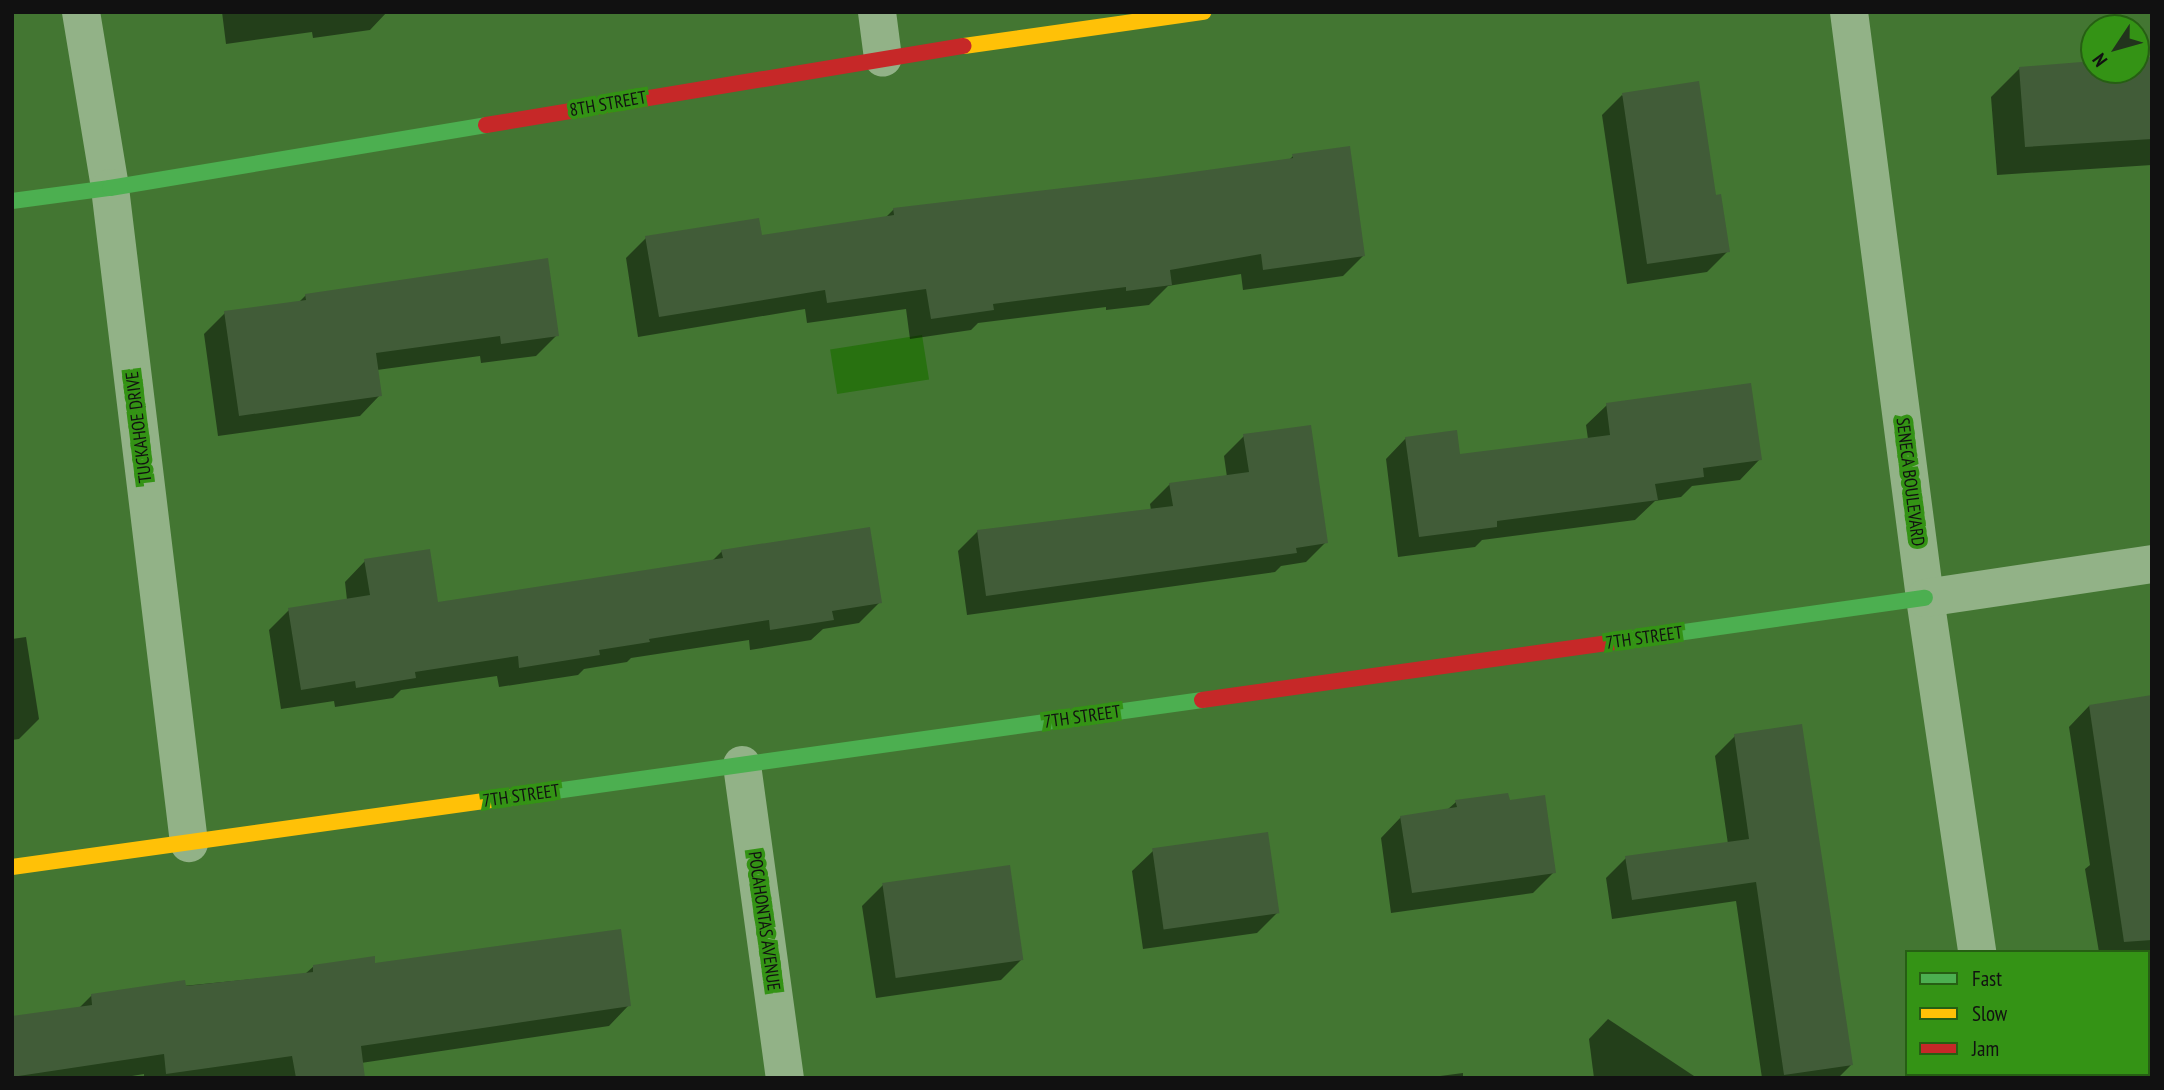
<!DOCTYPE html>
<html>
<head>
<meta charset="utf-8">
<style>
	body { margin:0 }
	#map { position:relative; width:2164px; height:1090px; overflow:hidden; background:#437632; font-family:"PT Sans Narrow",sans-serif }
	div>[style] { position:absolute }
	.water>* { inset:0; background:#287110; transform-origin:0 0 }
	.shadow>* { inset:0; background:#0007; transform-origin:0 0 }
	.building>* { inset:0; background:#415c38; transform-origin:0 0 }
	.street>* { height:38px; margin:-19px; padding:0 19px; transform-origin:19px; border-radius:19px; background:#92b287 }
	.fast>* { height:16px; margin:-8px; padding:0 8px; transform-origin:8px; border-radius:8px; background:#4caf50 }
	.slow>* { height:16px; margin:-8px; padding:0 8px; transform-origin:8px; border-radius:8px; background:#ffc107 }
	.jam>* { height:16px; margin:-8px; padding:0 8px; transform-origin:8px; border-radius:8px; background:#c62828 }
	span { translate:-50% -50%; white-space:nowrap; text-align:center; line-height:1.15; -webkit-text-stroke:7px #349315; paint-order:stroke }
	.street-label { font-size:18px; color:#111 }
	.frame { position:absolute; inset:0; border:14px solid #111; pointer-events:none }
	.legend { position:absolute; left:1905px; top:950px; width:245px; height:126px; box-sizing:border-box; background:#349315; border:2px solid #265f13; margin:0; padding:9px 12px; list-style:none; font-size:21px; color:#111 }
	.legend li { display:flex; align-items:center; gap:14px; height:35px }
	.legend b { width:35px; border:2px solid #265f13 }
	.north { position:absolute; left:2080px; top:14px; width:70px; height:70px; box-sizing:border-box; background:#349315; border:2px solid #265f13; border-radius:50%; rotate:234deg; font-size:19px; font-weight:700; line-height:28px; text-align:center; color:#111 }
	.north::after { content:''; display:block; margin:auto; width:24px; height:32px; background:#22341d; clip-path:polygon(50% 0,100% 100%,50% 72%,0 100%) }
</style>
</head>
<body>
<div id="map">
	<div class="water">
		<i style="left:922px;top:335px;width:45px;height:93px;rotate:81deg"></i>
	</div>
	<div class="shadow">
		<i style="clip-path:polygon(222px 12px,387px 12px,370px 30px,313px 38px,312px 32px,226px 44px)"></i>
		<i style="clip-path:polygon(2152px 59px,2152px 165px,1997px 175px,1991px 97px,2020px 68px,2094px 63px,2094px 70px,2136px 70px,2136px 60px)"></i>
		<i style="clip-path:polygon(1622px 95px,1714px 197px,1728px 251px,1707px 272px,1627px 284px,1602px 115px)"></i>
		<i style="clip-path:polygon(1293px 156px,1363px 256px,1343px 276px,1243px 290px,1241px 274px,1168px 286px,1149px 305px,1106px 310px,1106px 307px,978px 323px,971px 330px,910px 339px,906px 309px,807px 323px,805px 309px,638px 337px,626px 258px,646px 238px,760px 237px,885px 218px,894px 209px,1158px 179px,1288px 161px)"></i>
		<i style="clip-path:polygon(306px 295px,557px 335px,536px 356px,481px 363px,480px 356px,377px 370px,380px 395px,360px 416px,218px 436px,204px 334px,225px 313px,299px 302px)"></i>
		<i style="clip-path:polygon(1607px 405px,1760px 459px,1740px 480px,1692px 486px,1681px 497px,1655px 501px,1635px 520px,1482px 540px,1475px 547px,1398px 557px,1386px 459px,1406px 438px,1459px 456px,1588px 439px,1586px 425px)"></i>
		<i style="clip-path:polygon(1244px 436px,1326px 542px,1306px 562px,1281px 566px,1275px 572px,967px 615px,958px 551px,978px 531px,1151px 510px,1150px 504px,1170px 484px,1227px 477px,1224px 456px)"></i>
		<i style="clip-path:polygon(722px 551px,880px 602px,859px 623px,823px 629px,811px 640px,750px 650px,749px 640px,631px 658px,627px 662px,584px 669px,578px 675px,499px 687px,497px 676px,401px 690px,393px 698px,335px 707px,334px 701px,281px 709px,269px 630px,289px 610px,347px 600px,345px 582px,365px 561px,437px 604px,712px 561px)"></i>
		<i style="clip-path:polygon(26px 637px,39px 719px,19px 739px,12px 740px,12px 639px)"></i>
		<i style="clip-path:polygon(2152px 697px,2152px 958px,2148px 959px,2148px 952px,2099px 952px,2085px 869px,2090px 865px,2069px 727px,2089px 706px)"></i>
		<i style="clip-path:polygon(1735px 736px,1851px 1065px,1838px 1078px,1762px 1078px,1736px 901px,1612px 919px,1606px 878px,1626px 858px,1728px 844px,1715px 756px)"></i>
		<i style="clip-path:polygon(1456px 802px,1509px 802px,1554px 872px,1533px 893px,1391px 913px,1381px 838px,1401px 817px,1447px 810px)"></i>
		<i style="clip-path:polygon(1153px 851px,1278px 912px,1257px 933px,1143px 949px,1132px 871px)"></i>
		<i style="clip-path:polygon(883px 885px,1022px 959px,1001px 980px,876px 998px,862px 906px)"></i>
		<i style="clip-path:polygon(373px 965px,629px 1005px,609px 1026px,361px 1063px,360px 1078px,144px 1078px,144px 1074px,120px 1078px,12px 1078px,12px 1018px,79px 1008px,92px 995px,305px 974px,314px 966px)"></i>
		<i style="left:2152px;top:1000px;width:73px;height:6px;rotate:90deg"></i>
		<i style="clip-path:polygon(1608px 1019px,1697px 1078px,1594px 1078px,1589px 1039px)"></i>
		<i style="clip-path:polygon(1463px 1073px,1463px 1078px,1425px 1078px)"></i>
	</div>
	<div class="building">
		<i style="clip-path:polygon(2152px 57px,2152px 139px,2025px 147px,2019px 67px,2094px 61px,2094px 70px,2136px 70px,2136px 58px)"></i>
		<i style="clip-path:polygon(1699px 81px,1716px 195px,1721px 194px,1730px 252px,1647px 264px,1622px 93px)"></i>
		<i style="clip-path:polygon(1350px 146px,1365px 256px,1263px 270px,1261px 254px,1170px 270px,1172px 285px,1126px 291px,1126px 287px,993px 304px,994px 310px,931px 319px,926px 289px,827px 303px,825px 290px,659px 317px,645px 236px,759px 218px,762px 235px,894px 215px,893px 208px,1157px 177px,1293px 158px,1292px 154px)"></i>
		<i style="clip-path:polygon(548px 258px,559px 336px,501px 344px,500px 336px,376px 353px,382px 396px,239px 416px,224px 311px,306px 300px,305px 294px)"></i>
		<i style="clip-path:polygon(1751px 383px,1762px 460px,1703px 468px,1704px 477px,1655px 484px,1658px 500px,1497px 521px,1497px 527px,1419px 537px,1405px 437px,1457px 430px,1460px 454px,1610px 435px,1606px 403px)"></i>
		<i style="clip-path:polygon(1311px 425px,1328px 543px,1296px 548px,1297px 553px,986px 596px,977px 530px,1173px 506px,1169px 483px,1249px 472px,1243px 434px)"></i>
		<i style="clip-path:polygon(870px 527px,882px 603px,832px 611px,834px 620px,770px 630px,769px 620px,649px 639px,650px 642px,599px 650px,600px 655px,519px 668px,518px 656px,415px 672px,416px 678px,356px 688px,355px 681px,301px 690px,288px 608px,370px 595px,364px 559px,430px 549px,438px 602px,723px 558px,721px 550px)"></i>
		<i style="clip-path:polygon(2152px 695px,2152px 940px,2124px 942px,2089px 705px)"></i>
		<i style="clip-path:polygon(1802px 724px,1853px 1065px,1784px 1075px,1756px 882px,1632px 900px,1625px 856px,1749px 839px,1734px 734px)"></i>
		<i style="clip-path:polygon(1508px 793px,1510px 800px,1545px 795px,1556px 873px,1412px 893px,1400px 816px,1457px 807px,1455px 800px)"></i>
		<i style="left:1268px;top:832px;width:82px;height:117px;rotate:82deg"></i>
		<i style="left:1010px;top:865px;width:96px;height:129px;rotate:82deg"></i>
		<i style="clip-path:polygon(621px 929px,631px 1006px,361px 1046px,365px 1078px,296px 1078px,292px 1056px,166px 1074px,164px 1054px,12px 1077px,12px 1016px,92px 1005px,91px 994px,185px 980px,186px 986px,313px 972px,313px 965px,375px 956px,375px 963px)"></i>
	</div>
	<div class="street">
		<i style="left:81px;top:12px;width:178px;rotate:80.6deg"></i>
		<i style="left:110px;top:188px;width:660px;rotate:83.12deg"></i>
		<i style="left:877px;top:12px;width:46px;rotate:82.6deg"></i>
		<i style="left:1849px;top:12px;width:591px;rotate:82.61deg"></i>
		<i style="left:1925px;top:598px;width:358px;rotate:81.6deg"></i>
		<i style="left:1925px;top:598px;width:230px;rotate:-8.5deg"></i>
		<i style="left:742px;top:765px;width:316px;rotate:82.2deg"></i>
		<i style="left:1994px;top:1074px;width:4px;rotate:76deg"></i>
	</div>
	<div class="fast">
		<i style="left:12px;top:201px;width:99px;rotate:-7.6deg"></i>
		<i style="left:110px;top:188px;width:381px;rotate:-9.5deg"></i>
		<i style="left:1614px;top:642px;width:314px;rotate:-8.1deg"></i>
		<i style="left:520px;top:796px;width:689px;rotate:-8.01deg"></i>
	</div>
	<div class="slow">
		<i style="left:964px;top:46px;width:242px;rotate:-8.1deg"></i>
		<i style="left:12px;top:867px;width:513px;rotate:-7.96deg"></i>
	</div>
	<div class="jam">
		<i style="left:486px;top:125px;width:484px;rotate:-9.4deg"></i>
		<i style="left:1202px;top:700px;width:416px;rotate:-8deg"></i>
	</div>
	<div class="street-label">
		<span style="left:608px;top:104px;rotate:-10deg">8TH STREET</span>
		<span style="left:139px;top:427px;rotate:-97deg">TUCKAHOE DRIVE</span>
		<span style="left:1910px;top:482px;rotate:83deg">SENECA BOULEVARD</span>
		<span style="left:1644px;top:638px;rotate:-8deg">7TH STREET</span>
		<span style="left:1082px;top:717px;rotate:-8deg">7TH STREET</span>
		<span style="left:521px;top:796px;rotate:-8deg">7TH STREET</span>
		<span style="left:764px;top:921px;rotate:82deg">POCAHONTAS AVENUE</span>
	</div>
	<div class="frame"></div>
	<ul class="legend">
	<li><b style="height:9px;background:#4caf50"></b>Fast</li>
	<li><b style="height:9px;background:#ffc107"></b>Slow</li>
	<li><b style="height:9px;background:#c62828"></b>Jam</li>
	</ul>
	<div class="north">N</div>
</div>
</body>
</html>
